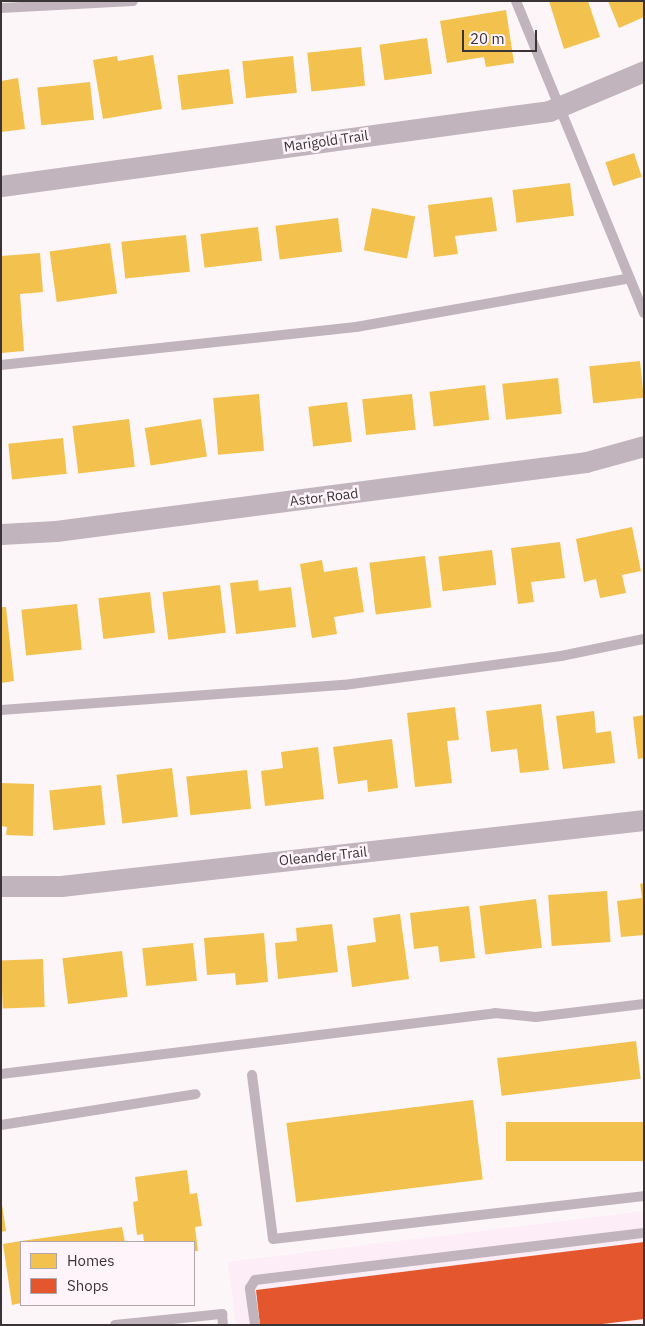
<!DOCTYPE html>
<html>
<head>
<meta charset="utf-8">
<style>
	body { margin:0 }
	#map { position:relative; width:645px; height:1326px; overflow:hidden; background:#fcf6f9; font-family:"IBM Plex Sans",sans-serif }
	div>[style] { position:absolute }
	.built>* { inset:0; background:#fdedf6 }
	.homes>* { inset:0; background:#f2c14e; transform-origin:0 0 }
	.shops>* { inset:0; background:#e4572e }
	.service>* { height:10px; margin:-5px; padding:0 5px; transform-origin:5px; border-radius:5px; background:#c2b4bc }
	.minor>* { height:21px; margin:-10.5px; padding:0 10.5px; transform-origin:10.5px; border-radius:10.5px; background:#c2b4bc }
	span { translate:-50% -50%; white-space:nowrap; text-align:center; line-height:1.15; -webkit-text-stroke:5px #fef4fa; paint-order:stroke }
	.street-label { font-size:14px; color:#3a3437 }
	.frame { position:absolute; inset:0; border:2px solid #3a3437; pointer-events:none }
	.legend { position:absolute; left:20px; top:1241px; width:175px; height:65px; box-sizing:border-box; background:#fef4fa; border:1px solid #b0a7ac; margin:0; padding:6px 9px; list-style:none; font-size:15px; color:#3a3437 }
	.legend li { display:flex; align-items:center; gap:10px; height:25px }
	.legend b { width:25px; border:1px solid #b0a7ac }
	.scale { position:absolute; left:462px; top:30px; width:75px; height:22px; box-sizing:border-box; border:2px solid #3a3437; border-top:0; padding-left:6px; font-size:15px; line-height:18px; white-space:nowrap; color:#3a3437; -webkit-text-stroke:4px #fef4fa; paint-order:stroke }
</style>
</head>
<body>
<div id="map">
	<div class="built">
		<i style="clip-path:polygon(644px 1211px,644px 1325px,236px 1325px,228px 1262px)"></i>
	</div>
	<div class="homes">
		<i style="clip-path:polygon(549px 1px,588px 1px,600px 37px,564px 49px)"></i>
		<i style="clip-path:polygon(608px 1px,644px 1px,644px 17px,619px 28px)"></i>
		<i style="clip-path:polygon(506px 10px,514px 63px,486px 67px,484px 57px,447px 63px,440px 21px)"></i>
		<i style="left:427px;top:38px;width:36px;height:48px;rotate:82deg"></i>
		<i style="left:361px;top:47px;width:39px;height:54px;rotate:84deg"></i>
		<i style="clip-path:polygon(153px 55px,162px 109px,103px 119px,93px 60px,117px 56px,118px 61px)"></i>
		<i style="left:293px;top:56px;width:37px;height:51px;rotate:84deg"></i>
		<i style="left:229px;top:69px;width:35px;height:52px;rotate:83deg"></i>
		<i style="clip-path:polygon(18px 78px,25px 129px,1px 132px,1px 81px)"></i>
		<i style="left:90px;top:82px;width:38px;height:53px;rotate:84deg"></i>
		<i style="left:634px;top:153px;width:25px;height:30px;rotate:72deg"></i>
		<i style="left:570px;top:183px;width:33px;height:58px;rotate:83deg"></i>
		<i style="clip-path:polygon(492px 197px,497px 231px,455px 236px,458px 254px,434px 257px,428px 205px)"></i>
		<i style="left:372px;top:208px;width:44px;height:43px;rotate:11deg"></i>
		<i style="left:338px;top:218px;width:34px;height:63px;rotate:83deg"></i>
		<i style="left:258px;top:227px;width:34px;height:58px;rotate:83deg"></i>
		<i style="left:186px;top:235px;width:37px;height:65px;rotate:84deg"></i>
		<i style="left:110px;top:243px;width:51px;height:61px;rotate:82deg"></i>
		<i style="clip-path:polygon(40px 253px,43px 292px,20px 294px,24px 351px,1px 353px,1px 256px)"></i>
		<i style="left:640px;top:361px;width:37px;height:51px;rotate:84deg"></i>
		<i style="left:558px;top:378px;width:36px;height:56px;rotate:84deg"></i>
		<i style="left:485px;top:385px;width:35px;height:56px;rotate:83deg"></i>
		<i style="left:259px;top:394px;width:57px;height:46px;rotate:85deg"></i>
		<i style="left:412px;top:394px;width:36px;height:50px;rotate:84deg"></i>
		<i style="left:347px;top:402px;width:40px;height:39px;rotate:83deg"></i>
		<i style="left:129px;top:419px;width:48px;height:57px;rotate:83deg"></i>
		<i style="left:201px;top:419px;width:38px;height:57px;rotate:81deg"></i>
		<i style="left:63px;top:438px;width:36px;height:55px;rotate:84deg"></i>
		<i style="clip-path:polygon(632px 527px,641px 571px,622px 575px,626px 593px,600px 598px,596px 579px,584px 582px,576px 539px)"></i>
		<i style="clip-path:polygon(560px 542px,565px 578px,531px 582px,534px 602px,518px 604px,511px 548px)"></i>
		<i style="left:492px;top:550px;width:35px;height:54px;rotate:83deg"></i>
		<i style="left:425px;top:556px;width:52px;height:56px;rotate:83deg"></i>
		<i style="clip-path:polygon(322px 560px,324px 572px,357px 567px,364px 612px,334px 617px,337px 634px,312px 638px,300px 564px)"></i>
		<i style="clip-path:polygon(258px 580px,259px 591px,291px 587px,296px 627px,236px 634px,230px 583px)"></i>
		<i style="left:220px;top:585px;width:48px;height:58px;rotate:83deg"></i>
		<i style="left:150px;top:592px;width:41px;height:52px;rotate:83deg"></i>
		<i style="left:77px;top:604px;width:46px;height:56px;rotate:84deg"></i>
		<i style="clip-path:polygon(1px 607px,6px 607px,14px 681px,1px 683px)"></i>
		<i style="clip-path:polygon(541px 704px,549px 770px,520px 773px,517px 749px,491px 752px,486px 711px)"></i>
		<i style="clip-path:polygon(455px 707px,459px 740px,447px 741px,452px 783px,415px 787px,407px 713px)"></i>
		<i style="clip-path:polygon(594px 711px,596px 733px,611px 731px,615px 763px,563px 769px,556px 716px)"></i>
		<i style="clip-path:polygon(644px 715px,644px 758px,638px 759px,633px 717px)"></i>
		<i style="clip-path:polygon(392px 739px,398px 788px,368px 792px,367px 780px,338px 784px,333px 747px)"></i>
		<i style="clip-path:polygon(318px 747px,324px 799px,265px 806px,261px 771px,283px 768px,281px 752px)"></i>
		<i style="left:172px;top:768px;width:49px;height:56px;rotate:83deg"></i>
		<i style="left:247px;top:770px;width:39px;height:61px;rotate:84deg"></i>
		<i style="clip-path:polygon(1px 783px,34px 784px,33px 836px,6px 835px,7px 827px,1px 826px)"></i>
		<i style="left:101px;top:785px;width:40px;height:52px;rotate:84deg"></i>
		<i style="clip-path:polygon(644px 883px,644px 935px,621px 937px,617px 901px,642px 898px,640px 884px)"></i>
		<i style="left:607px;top:891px;width:51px;height:59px;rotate:86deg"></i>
		<i style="left:536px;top:899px;width:49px;height:57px;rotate:83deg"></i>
		<i style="clip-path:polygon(469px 906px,475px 958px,440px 962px,438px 946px,414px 949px,410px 913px)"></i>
		<i style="clip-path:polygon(400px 914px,409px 979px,352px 987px,347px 946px,376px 942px,373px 918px)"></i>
		<i style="clip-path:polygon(332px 924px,338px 972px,278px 979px,275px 943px,297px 941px,296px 928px)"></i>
		<i style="clip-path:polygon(264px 933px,268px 982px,236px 985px,235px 973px,207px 975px,204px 938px)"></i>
		<i style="left:193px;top:943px;width:38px;height:51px;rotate:84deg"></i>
		<i style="left:122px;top:951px;width:46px;height:60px;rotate:83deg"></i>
		<i style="left:43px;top:959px;width:48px;height:42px;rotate:88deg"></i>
		<i style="left:636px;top:1041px;width:38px;height:140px;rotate:83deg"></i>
		<i style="left:473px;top:1100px;width:80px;height:188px;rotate:83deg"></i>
		<i style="left:644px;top:1122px;width:39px;height:138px;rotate:90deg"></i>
		<i style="clip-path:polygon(187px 1170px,190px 1194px,197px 1193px,202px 1226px,195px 1227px,198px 1251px,194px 1251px,194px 1242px,144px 1242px,143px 1234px,137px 1235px,133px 1202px,138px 1201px,135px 1177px)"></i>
		<i style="clip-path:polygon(1px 1198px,6px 1231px,1px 1232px)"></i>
		<i style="clip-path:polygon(122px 1227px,125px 1242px,22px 1242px,21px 1241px)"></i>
		<i style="clip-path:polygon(21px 1241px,21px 1303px,12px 1305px,3px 1244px)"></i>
	</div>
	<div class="shops">
		<i style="clip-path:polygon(644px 1242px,644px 1319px,594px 1325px,260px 1325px,256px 1290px)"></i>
	</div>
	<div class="service">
		<i style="left:516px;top:1px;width:337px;rotate:67.7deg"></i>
		<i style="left:1px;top:8px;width:132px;rotate:-3deg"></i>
		<i style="left:1px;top:365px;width:357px;rotate:-6.1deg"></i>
		<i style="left:356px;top:327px;width:278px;rotate:-10.1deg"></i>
		<i style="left:1px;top:710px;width:344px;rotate:-4.2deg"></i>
		<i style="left:344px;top:685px;width:219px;rotate:-7.6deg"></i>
		<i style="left:561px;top:656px;width:85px;rotate:-11.6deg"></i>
		<i style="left:1px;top:1074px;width:498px;rotate:-7deg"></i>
		<i style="left:495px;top:1013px;width:41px;rotate:5.6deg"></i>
		<i style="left:536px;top:1017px;width:109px;rotate:-6.9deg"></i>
		<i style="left:252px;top:1075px;width:165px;rotate:82.7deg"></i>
		<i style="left:273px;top:1239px;width:373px;rotate:-6.6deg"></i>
		<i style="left:1px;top:1125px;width:197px;rotate:-9deg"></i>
		<i style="left:115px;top:1325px;width:108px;rotate:-5.9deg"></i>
		<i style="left:222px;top:1314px;width:11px;rotate:85deg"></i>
		<i style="left:255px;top:1325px;width:37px;rotate:-98deg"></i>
		<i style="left:250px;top:1288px;width:9px;rotate:-58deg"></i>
		<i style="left:255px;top:1280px;width:392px;rotate:-6.9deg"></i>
	</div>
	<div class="minor">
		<i style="left:1px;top:186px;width:553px;rotate:-7.79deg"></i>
		<i style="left:549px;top:111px;width:103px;rotate:-22.8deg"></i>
		<i style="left:1px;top:534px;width:55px;rotate:-3.1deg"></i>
		<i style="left:56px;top:531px;width:534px;rotate:-7.42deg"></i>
		<i style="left:586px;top:462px;width:60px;rotate:-15.4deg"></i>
		<i style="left:1px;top:886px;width:60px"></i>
		<i style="left:61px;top:886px;width:587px;rotate:-6.46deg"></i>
	</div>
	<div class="street-label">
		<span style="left:326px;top:141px;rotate:-8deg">Marigold Trail</span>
		<span style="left:324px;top:497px;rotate:-7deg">Astor Road</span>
		<span style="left:323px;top:856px;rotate:-6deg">Oleander Trail</span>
	</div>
	<div class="frame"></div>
	<ul class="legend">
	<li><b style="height:14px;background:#f2c14e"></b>Homes</li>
	<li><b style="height:14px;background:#e4572e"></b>Shops</li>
	</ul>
	<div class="scale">20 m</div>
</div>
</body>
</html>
